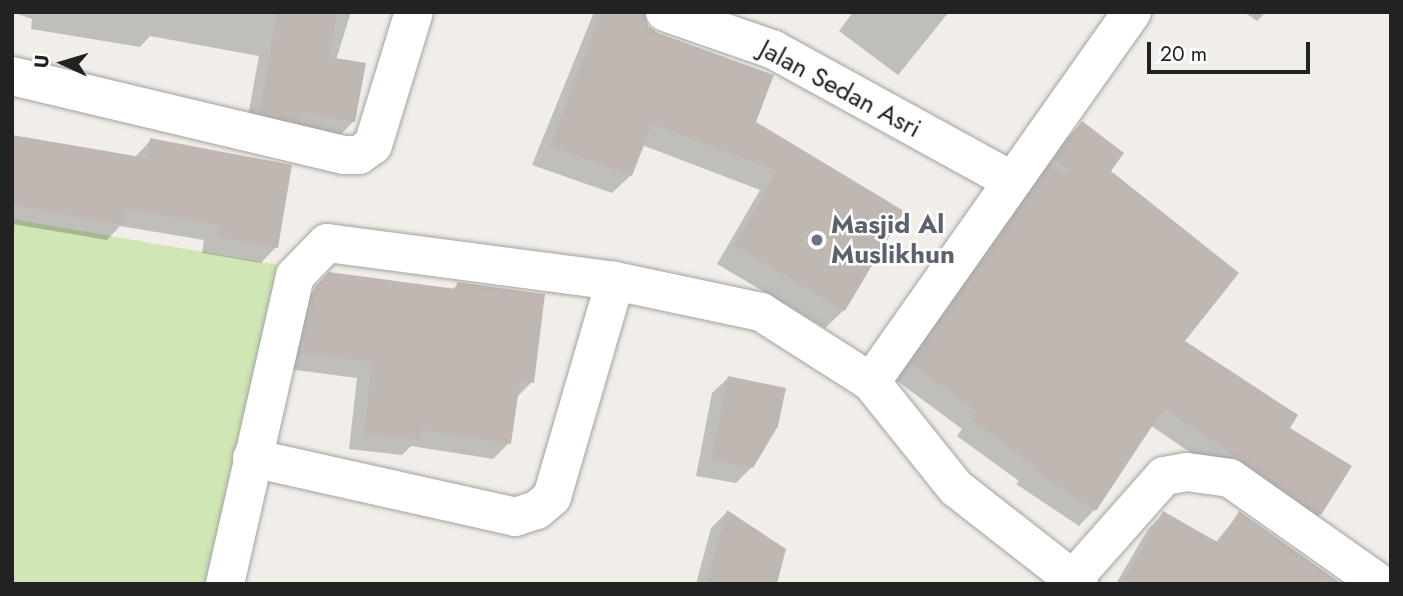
<!DOCTYPE html>
<html>
<head>
<meta charset="utf-8">
<style>
	body { margin:0 }
	#map { position:relative; width:1403px; height:596px; overflow:hidden; background:#f1eee9; font-family:Jost,sans-serif }
	div>[style] { position:absolute }
	.grass>* { inset:0; background:#d0e6b4 }
	.shadow>* { inset:0; background:#0003 }
	.building>* { inset:0; background:#bfb7b2 }
	.roads { filter:drop-shadow(0 0 2px #a3a3a3) drop-shadow(0 0 2px #a3a3a3) }
	.minor>* { height:38px; margin:-19px; padding:0 19px; transform-origin:19px; border-radius:19px; background:#fff }
	.dots>* { width:19px; height:19px; translate:-50% -50%; box-sizing:border-box; border:4px solid #fff; border-radius:50% }
	span { translate:-50% -50%; white-space:nowrap; text-align:center; line-height:1.15; -webkit-text-stroke:5px #fff; paint-order:stroke }
	.street-label { font-size:26px; color:#222 }
	.worship-label { font-size:26px; color:#5b616d; font-weight:700 }
	.left { translate:0 -50%; text-align:left }
	.frame { position:absolute; inset:0; border:14px solid #222; pointer-events:none }
	.north { position:absolute; left:28px; top:28px; width:70px; height:70px; -webkit-text-stroke:5px #fff; paint-order:stroke; rotate:274deg; font-size:19px; font-weight:700; line-height:28px; text-align:center; color:#222 }
	.north::after { content:''; display:block; margin:auto; width:24px; height:32px; background:#222; clip-path:polygon(50% 0,100% 100%,50% 72%,0 100%) }
	.scale { position:absolute; left:1147px; top:42px; width:163px; height:32px; box-sizing:border-box; border:4px solid #222; border-top:0; padding-left:9px; font-size:21px; line-height:24px; white-space:nowrap; color:#222; -webkit-text-stroke:5px #fff; paint-order:stroke }
</style>
</head>
<body>
<div id="map">
	<div class="grass">
		<i style="clip-path:polygon(12px 219px,279px 265px,210px 584px,12px 584px)"></i>
	</div>
	<div class="shadow">
		<i style="clip-path:polygon(12px 12px,351px 12px,336px 60px,354px 121px,339px 136px,246px 127px,259px 56px,150px 36px,140px 47px,31px 29px,32px 19px)"></i>
		<i style="clip-path:polygon(594px 12px,642px 12px,647px 27px,754px 123px,901px 211px,844px 310px,825px 328px,717px 264px,760px 190px,642px 145px,631px 175px,612px 193px,532px 165px)"></i>
		<i style="clip-path:polygon(853px 12px,949px 12px,898px 75px,839px 31px)"></i>
		<i style="clip-path:polygon(1244px 12px,1266px 12px,1257px 21px)"></i>
		<i style="clip-path:polygon(1082px 123px,1109px 171px,1182px 342px,1288px 428px,1349px 467px,1320px 514px,1304px 530px,1150px 425px,1094px 510px,1079px 526px,1016px 484px,1019px 481px,957px 436px,962px 429px,896px 380px,1066px 139px)"></i>
		<i style="clip-path:polygon(12px 137px,135px 157px,151px 140px,276px 247px,261px 263px,202px 253px,204px 240px,120px 226px,107px 240px,12px 224px)"></i>
		<i style="clip-path:polygon(330px 274px,452px 290px,458px 284px,532px 382px,516px 398px,509px 443px,493px 459px,411px 446px,402px 455px,349px 449px,357px 378px,288px 369px,300px 305px)"></i>
		<i style="clip-path:polygon(728px 378px,752px 467px,736px 483px,696px 476px,712px 393px)"></i>
		<i style="clip-path:polygon(727px 512px,775px 584px,696px 584px,711px 528px)"></i>
		<i style="clip-path:polygon(1164px 513px,1215px 543px,1239px 514px,1339px 584px,1117px 582px,1148px 529px)"></i>
	</div>
	<div class="building">
		<i style="clip-path:polygon(277px 12px,337px 12px,329px 57px,366px 63px,355px 122px,302px 112px,300px 122px,260px 112px)"></i>
		<i style="clip-path:polygon(601px 12px,644px 12px,648px 26px,658px 33px,774px 75px,756px 122px,904px 211px,845px 311px,734px 245px,777px 171px,652px 124px,632px 176px,550px 146px)"></i>
		<i style="clip-path:polygon(1082px 121px,1124px 153px,1111px 171px,1239px 273px,1185px 341px,1298px 415px,1290px 428px,1352px 466px,1321px 515px,1164px 408px,1096px 511px,1031px 468px,1033px 465px,971px 420px,977px 412px,911px 363px,1050px 166px,1070px 173px,1056px 158px)"></i>
		<i style="clip-path:polygon(12px 135px,147px 158px,150px 138px,292px 165px,278px 248px,216px 237px,219px 225px,127px 209px,124px 225px,12px 205px)"></i>
		<i style="clip-path:polygon(329px 272px,456px 289px,457px 282px,545px 294px,534px 383px,520px 381px,511px 444px,421px 430px,420px 440px,364px 434px,372px 362px,303px 353px,315px 287px)"></i>
		<i style="clip-path:polygon(728px 376px,786px 388px,778px 426px,753px 468px,711px 460px)"></i>
		<i style="clip-path:polygon(727px 510px,786px 549px,777px 584px,706px 584px)"></i>
		<i style="clip-path:polygon(1163px 511px,1219px 543px,1239px 511px,1342px 584px,1121px 584px)"></i>
	</div>
	<div class="roads">
		<div class="minor">
			<i style="left:665px;top:12px;width:115px;rotate:19.2deg"></i>
			<i style="left:774px;top:50px;width:269px;rotate:28.8deg"></i>
			<i style="left:12px;top:76px;width:341px;rotate:13.4deg"></i>
			<i style="left:344px;top:155px;width:15px"></i>
			<i style="left:359px;top:155px;width:17px;rotate:-36deg"></i>
			<i style="left:373px;top:145px;width:139px;rotate:-72.9deg"></i>
			<i style="left:252px;top:458px;width:270px;rotate:12.6deg"></i>
			<i style="left:515px;top:517px;width:23px;rotate:-18deg"></i>
			<i style="left:537px;top:510px;width:20px;rotate:-41deg"></i>
			<i style="left:552px;top:497px;width:225px;rotate:-73.7deg"></i>
			<i style="left:1073px;top:579px;width:137px;rotate:-48.5deg"></i>
			<i style="left:1164px;top:476px;width:23px;rotate:-10deg"></i>
			<i style="left:1187px;top:472px;width:43px;rotate:7.9deg"></i>
			<i style="left:1230px;top:478px;width:184px;rotate:35.2deg"></i>
			<i style="left:225px;top:584px;width:316px;rotate:-77.2deg"></i>
			<i style="left:295px;top:276px;width:46px;rotate:-45.9deg"></i>
			<i style="left:327px;top:243px;width:290px;rotate:7.5deg"></i>
			<i style="left:615px;top:281px;width:149px;rotate:12deg"></i>
			<i style="left:761px;top:312px;width:130px;rotate:32.5deg"></i>
			<i style="left:1079px;top:584px;width:156px;rotate:-142deg"></i>
			<i style="left:956px;top:488px;width:136px;rotate:-128.7deg"></i>
			<i style="left:871px;top:382px;width:453px;rotate:-54.8deg"></i>
		</div>
	</div>
	<div class="dots">
		<i style="left:817px;top:240px;background:#6b7280"></i>
	</div>
	<div class="street-label">
		<span style="left:840px;top:89px;rotate:28deg">Jalan Sedan Asri</span>
	</div>
	<div class="worship-label">
		<span class="left" style="left:831px;top:240px">Masjid Al<br>Muslikhun</span>
	</div>
	<div class="frame"></div>
	<div class="north">U</div>
	<div class="scale">20 m</div>
</div>
</body>
</html>
